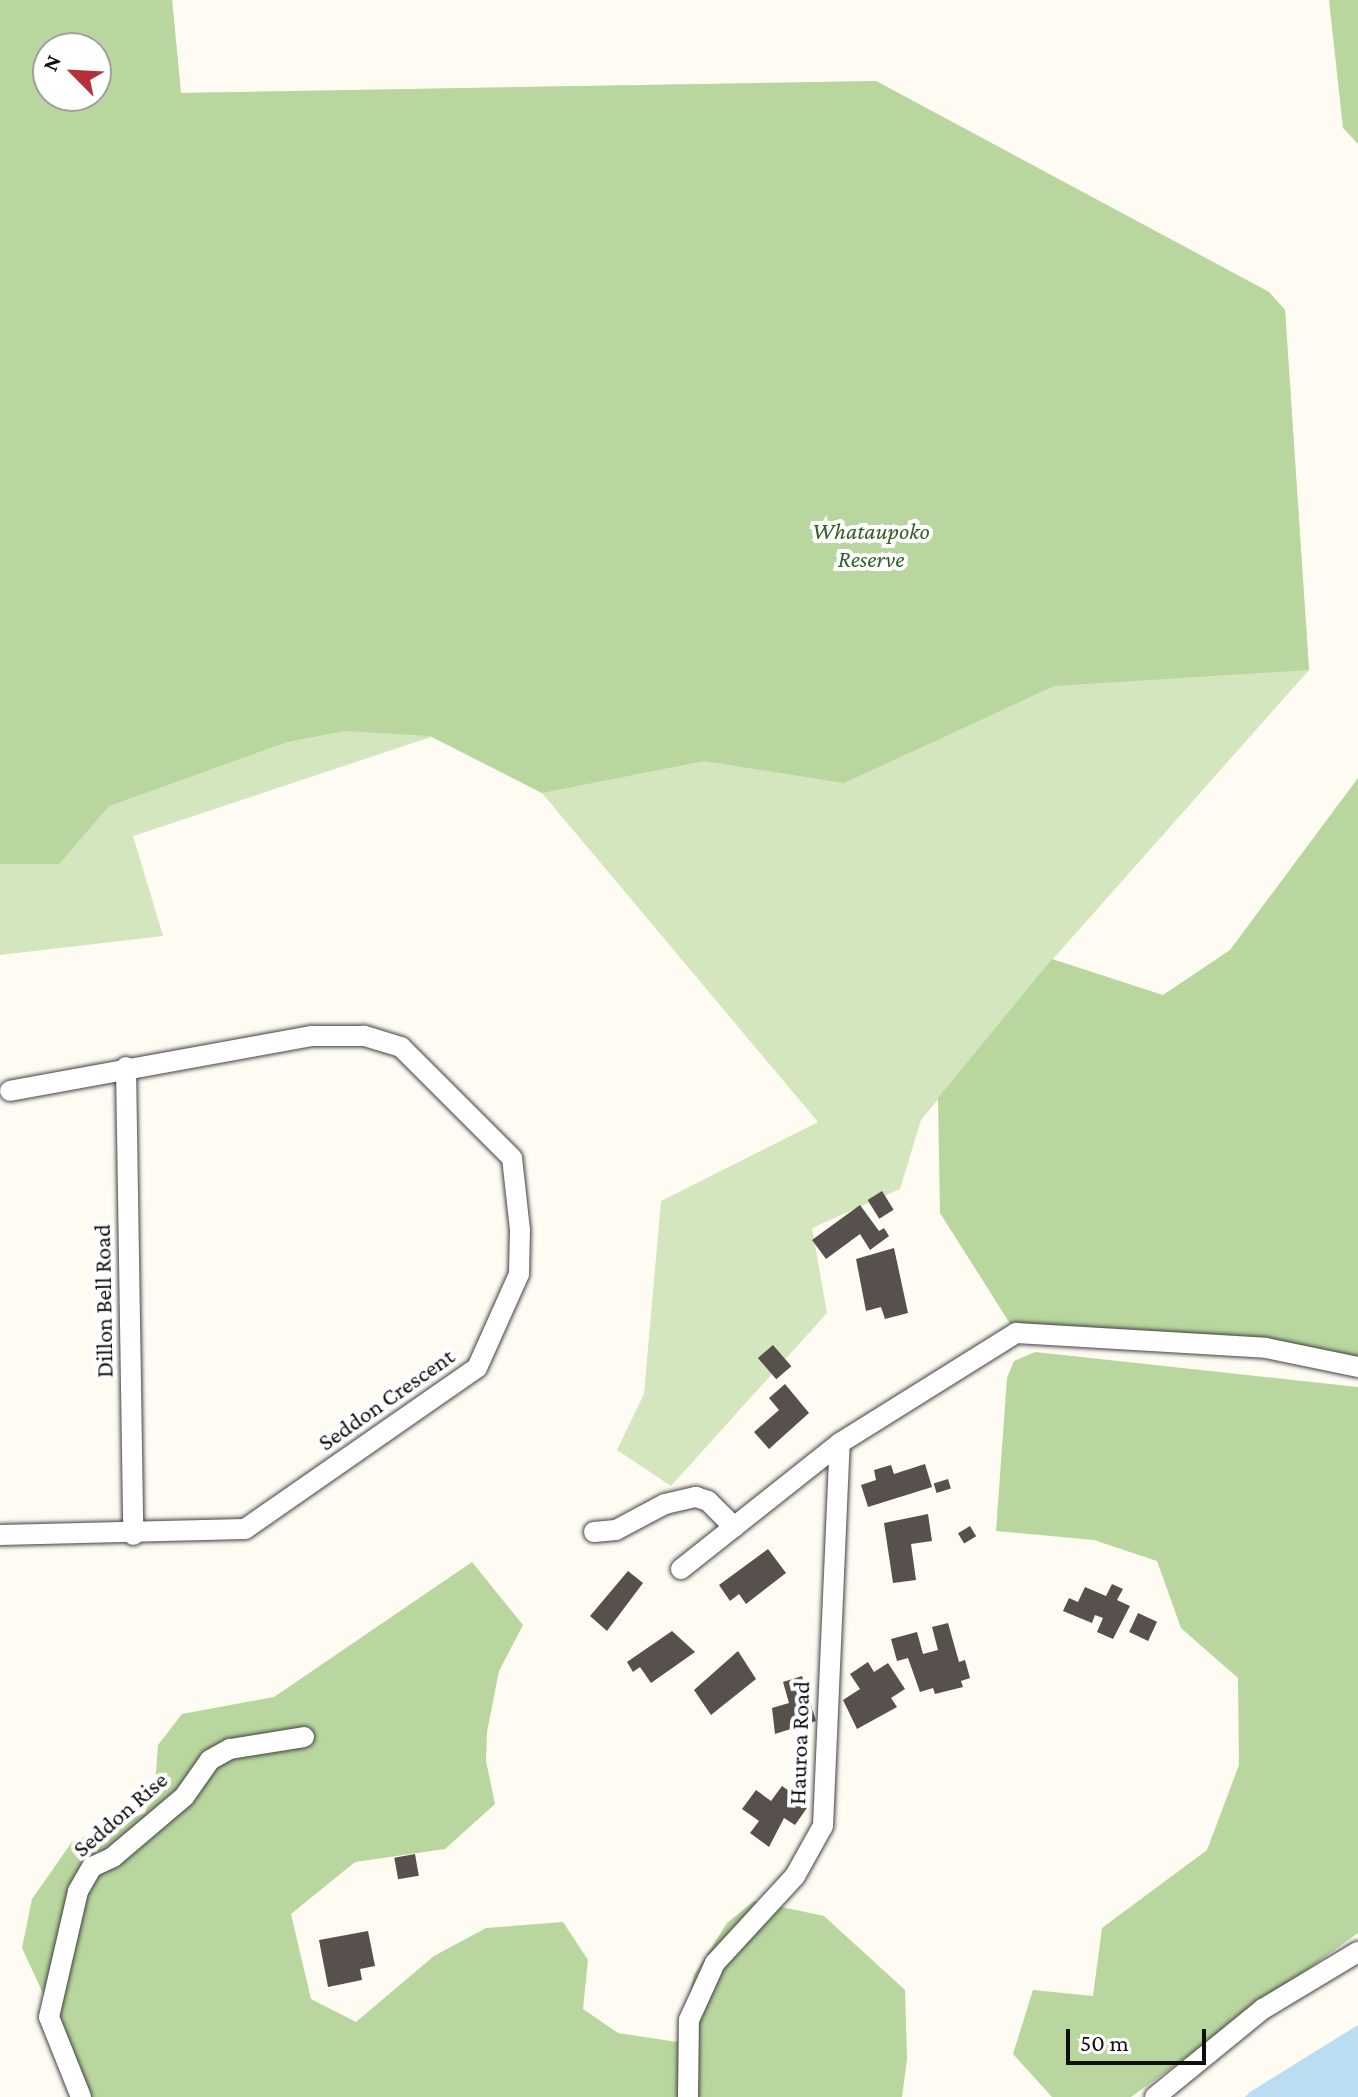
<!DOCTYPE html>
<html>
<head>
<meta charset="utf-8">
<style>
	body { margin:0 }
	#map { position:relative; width:1358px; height:2097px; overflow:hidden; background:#fefbf2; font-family:"Crimson Pro",serif }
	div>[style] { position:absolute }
	.green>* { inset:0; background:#d3e6bd }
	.forest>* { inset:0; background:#b8d69e }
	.water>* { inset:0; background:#baddf2 }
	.building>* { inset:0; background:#57504c; transform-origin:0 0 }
	.roads { filter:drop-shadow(0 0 2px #424242) drop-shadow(0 0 2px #424242) }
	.street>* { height:20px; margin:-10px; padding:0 10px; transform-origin:10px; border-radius:10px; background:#fff }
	span { translate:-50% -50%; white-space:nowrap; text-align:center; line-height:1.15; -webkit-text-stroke:8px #fff; paint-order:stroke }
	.park-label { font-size:24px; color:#316224; font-style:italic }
	.street-label { font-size:24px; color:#0f0f0f }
	.north { position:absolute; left:32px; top:32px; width:80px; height:80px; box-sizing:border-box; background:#fff; border:2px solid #9f9f9f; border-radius:50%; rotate:294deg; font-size:22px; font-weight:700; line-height:32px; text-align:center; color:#0f0f0f }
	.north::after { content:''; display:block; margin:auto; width:28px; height:36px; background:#b53139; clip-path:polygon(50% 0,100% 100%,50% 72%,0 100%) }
	.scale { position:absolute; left:1066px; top:2029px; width:140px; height:36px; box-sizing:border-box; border:4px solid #0f0f0f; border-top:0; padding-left:10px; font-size:24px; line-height:28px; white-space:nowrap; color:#0f0f0f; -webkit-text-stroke:6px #fff; paint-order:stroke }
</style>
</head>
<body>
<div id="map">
	<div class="green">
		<i style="clip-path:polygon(evenodd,0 0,172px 0,181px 93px,876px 81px,1269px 292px,1285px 310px,1309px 670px,1053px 959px,921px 1120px,900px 1189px,812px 1228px,827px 1313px,671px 1486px,617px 1450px,644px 1394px,661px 1201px,818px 1122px,542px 793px,431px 737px,133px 836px,163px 936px,0 955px,0 0,48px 48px,96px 48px,96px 96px,48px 96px,48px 48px)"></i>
	</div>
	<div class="forest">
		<i style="clip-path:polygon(evenodd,0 0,172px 0,181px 93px,876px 81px,1269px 292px,1285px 310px,1309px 670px,1054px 686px,844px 783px,704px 761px,542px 793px,431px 736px,344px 731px,287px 742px,109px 806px,59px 864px,0 864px,0 0,48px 48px,96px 48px,96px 96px,48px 96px,48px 48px)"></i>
		<i style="clip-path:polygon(1329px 0,1358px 0,1358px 144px,1343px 128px)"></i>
		<i style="clip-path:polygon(1358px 778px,1358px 1367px,1016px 1333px,940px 1213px,938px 1098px,1052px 959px,1163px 995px,1230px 950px)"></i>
		<i style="clip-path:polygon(1035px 1352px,1358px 1387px,1358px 1933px,1131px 2097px,1052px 2097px,1013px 2054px,1033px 1990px,1093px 1996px,1102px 1928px,1207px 1850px,1239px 1765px,1238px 1678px,1181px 1628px,1157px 1561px,1094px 1540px,996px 1531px,1007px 1378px,1014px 1361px)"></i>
		<i style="clip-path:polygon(472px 1562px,523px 1625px,499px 1671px,487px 1732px,486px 1761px,495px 1804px,445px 1849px,355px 1862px,291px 1914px,311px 1999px,356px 2022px,434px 1956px,486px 1928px,563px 1922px,588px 1960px,583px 2009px,618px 2033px,677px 2042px,694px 1975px,727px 1923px,754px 1901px,824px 1916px,905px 1990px,907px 2059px,902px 2097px,91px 2097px,22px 1948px,32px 1899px,72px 1842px,145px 1813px,155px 1786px,158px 1745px,182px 1714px,274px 1697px)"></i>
	</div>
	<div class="water">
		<i style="clip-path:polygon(1358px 2025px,1358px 2097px,1245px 2097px,1250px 2092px)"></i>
	</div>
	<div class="building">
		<i style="left:882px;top:1191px;width:22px;height:17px;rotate:58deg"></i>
		<i style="clip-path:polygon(860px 1205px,879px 1231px,884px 1228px,889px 1236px,870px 1250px,860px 1234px,826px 1259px,812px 1240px)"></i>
		<i style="clip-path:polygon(894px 1248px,908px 1313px,885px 1319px,881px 1307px,866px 1311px,856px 1259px)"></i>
		<i style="left:773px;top:1345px;width:28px;height:20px;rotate:49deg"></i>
		<i style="clip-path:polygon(785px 1384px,809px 1413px,769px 1449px,754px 1432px,779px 1410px,769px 1398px)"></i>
		<i style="clip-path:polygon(925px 1464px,932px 1487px,868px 1507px,861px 1485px,876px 1480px,874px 1470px,891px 1465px,894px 1474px)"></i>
		<i style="left:948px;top:1479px;width:10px;height:15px;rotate:73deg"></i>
		<i style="clip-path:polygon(928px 1514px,932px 1541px,911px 1544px,916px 1580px,893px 1583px,884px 1523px)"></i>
		<i style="left:970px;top:1526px;width:12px;height:14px;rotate:59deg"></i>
		<i style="clip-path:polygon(768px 1549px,786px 1573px,746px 1604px,739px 1594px,730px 1601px,719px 1585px)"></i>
		<i style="clip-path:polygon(628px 1571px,643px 1583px,607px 1631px,590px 1616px)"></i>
		<i style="clip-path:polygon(1112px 1584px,1123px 1589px,1117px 1600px,1130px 1606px,1113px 1639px,1097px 1632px,1103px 1618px,1095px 1615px,1092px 1623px,1063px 1611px,1069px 1598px,1078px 1602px,1085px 1587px,1106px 1596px)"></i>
		<i style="left:1138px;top:1613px;width:21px;height:21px;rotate:25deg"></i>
		<i style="clip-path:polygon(948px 1623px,959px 1662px,965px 1660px,970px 1678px,961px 1681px,963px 1687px,935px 1694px,933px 1688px,920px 1692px,908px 1658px,897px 1661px,891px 1639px,917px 1632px,923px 1654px,938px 1650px,932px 1627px)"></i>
		<i style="clip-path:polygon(672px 1631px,695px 1652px,651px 1683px,640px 1667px,633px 1672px,627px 1662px)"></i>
		<i style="clip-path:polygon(738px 1651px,756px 1679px,711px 1715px,694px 1690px)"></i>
		<i style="clip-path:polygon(868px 1662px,874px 1672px,888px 1663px,905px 1689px,891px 1698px,897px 1707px,857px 1729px,843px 1700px,860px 1689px,850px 1674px)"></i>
		<i style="clip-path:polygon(802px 1676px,816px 1721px,775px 1734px,772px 1708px,789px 1703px,783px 1682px)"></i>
		<i style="clip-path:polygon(782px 1786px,809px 1805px,795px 1825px,784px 1818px,769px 1847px,750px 1833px,759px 1821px,742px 1809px,756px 1790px,771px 1801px)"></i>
		<i style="left:415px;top:1854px;width:22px;height:21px;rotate:80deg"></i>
		<i style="clip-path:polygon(368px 1931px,375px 1966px,360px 1969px,362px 1980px,328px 1987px,319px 1940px)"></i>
	</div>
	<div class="roads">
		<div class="street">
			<i style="left:126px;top:1067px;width:468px;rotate:89.1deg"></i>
			<i style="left:594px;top:1532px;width:22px;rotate:-5deg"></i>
			<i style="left:616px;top:1530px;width:55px;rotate:-28deg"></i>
			<i style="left:665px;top:1504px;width:32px;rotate:-13deg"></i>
			<i style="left:696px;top:1497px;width:13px;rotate:18deg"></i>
			<i style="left:708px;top:1501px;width:37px;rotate:45deg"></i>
			<i style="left:0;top:1535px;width:245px;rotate:-1.4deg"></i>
			<i style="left:245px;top:1529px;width:282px;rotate:-34.8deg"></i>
			<i style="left:477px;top:1368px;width:103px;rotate:-65.9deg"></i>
			<i style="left:519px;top:1274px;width:44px;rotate:-88.7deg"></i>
			<i style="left:520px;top:1230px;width:72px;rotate:-96.3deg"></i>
			<i style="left:512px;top:1158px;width:157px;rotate:-135deg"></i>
			<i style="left:401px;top:1047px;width:39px;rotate:-163deg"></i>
			<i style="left:364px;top:1036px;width:52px;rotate:180deg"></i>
			<i style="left:312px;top:1036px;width:307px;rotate:169.7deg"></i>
			<i style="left:681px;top:1569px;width:203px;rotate:-38.4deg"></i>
			<i style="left:81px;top:2097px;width:86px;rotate:-111.8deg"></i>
			<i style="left:49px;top:2017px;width:129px;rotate:-77deg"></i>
			<i style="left:78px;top:1891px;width:28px;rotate:-60deg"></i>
			<i style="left:92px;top:1867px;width:23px;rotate:-25deg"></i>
			<i style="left:113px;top:1857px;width:93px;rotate:-40.2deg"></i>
			<i style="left:184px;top:1797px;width:45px;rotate:-54.9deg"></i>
			<i style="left:210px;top:1760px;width:23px;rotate:-29deg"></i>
			<i style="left:230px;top:1749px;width:75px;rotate:-9.2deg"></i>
			<i style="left:688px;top:2097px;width:77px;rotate:-89.3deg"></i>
			<i style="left:689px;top:2020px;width:63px;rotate:-65.5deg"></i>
			<i style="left:715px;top:1963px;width:118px;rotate:-47.4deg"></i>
			<i style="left:795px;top:1876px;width:57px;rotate:-60.8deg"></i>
			<i style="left:823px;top:1826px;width:383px;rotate:-87.5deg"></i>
			<i style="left:840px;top:1443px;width:208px;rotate:-32deg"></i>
			<i style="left:1016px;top:1333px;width:250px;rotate:3.4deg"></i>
			<i style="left:1266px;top:1348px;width:94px;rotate:11.7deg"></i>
			<i style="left:1155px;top:2097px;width:139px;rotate:-39.2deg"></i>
			<i style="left:1263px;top:2009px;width:111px;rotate:-31deg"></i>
		</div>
	</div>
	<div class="park-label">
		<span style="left:871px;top:545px">Whataupoko<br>Reserve</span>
	</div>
	<div class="street-label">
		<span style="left:103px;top:1301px;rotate:-91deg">Dillon Bell Road</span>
		<span style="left:386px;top:1399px;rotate:-35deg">Seddon Crescent</span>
		<span style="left:799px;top:1743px;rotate:-88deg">Hauroa Road</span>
		<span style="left:120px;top:1814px;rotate:-41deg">Seddon Rise</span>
	</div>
	<div class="north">N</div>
	<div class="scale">50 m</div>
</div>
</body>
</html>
